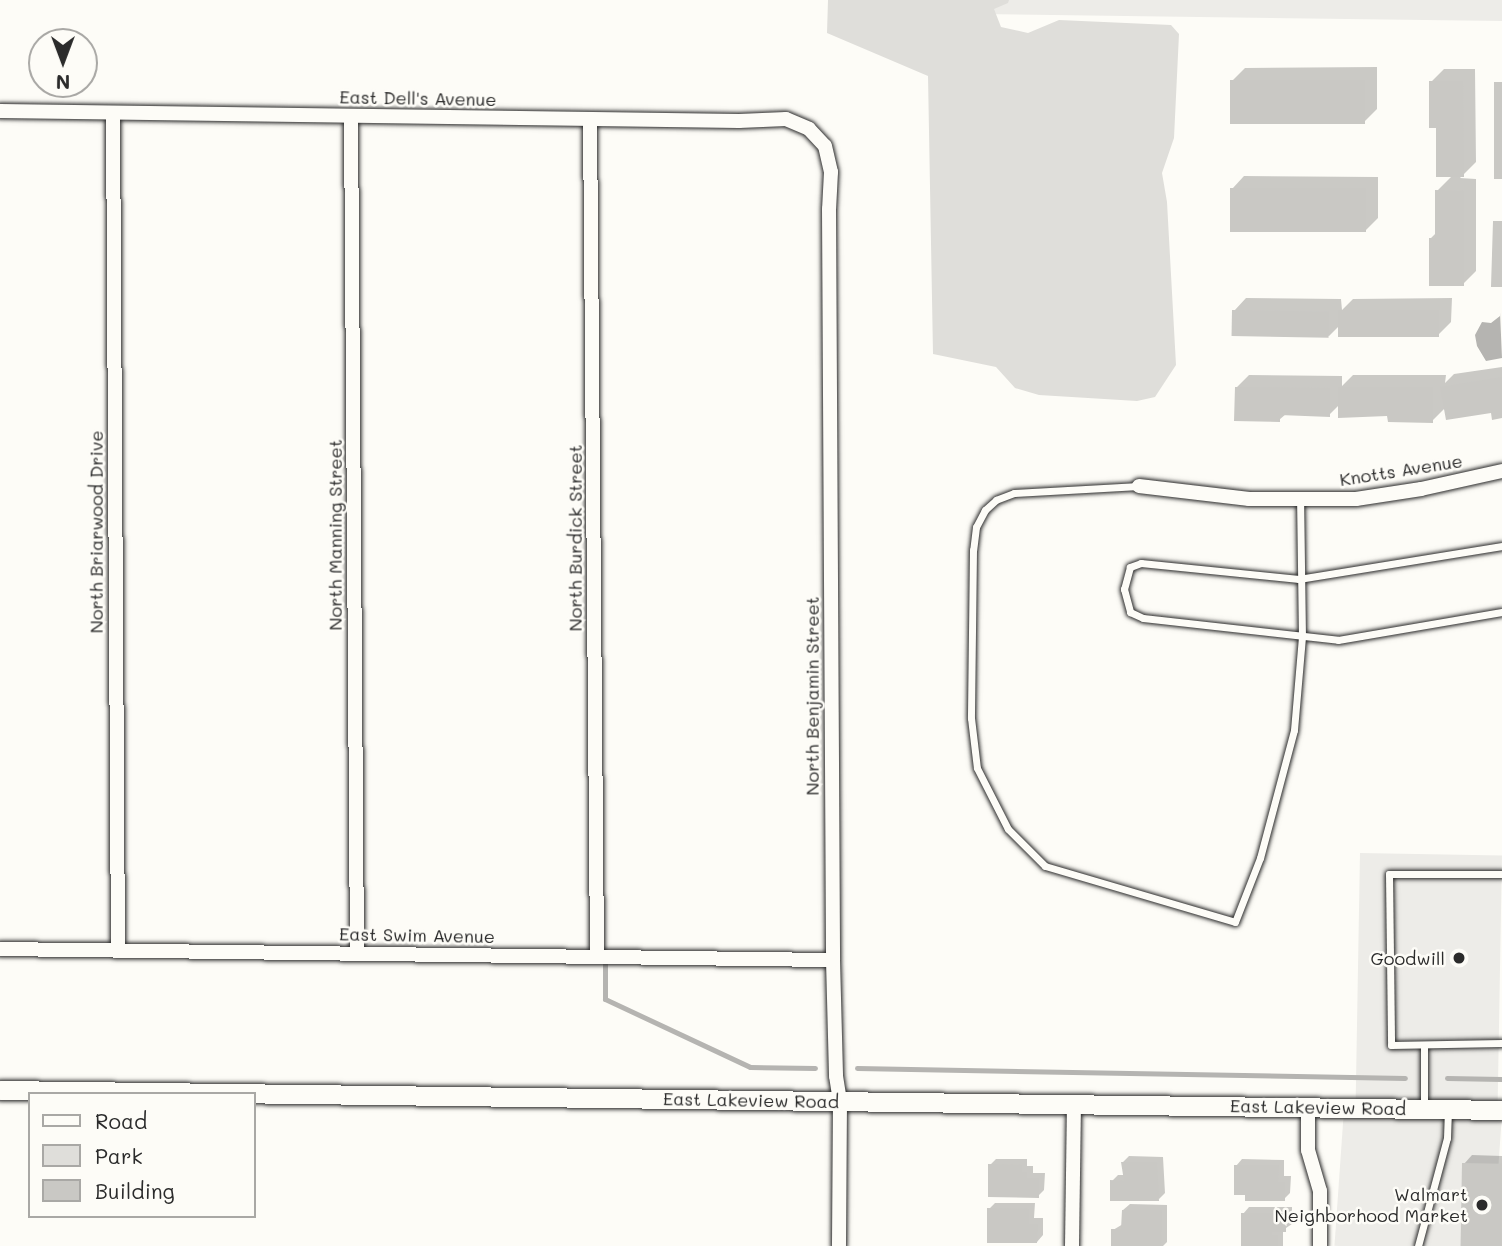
<!DOCTYPE html>
<html>
<head>
<meta charset="utf-8">
<style>
	body { margin:0 }
	#map { position:relative; width:1502px; height:1246px; overflow:hidden; background:#fdfcf7; font-family:Mali,sans-serif }
	div>[style] { position:absolute }
	.built>* { inset:0; background:#edece8; transform-origin:0 0 }
	.green>* { inset:0; background:#dfdeda }
	.water>* { inset:0; background:#b5b4b1 }
	.shadow>* { inset:0; background:#0003 }
	.stream>* { height:5px; margin:-2.5px; padding:0 2.5px; transform-origin:2.5px; border-radius:2.5px; background:#b5b4b1 }
	.building>* { inset:0; background:#c9c8c4; transform-origin:0 0 }
	.roads { filter:drop-shadow(0 0 2px #2b2b2b) drop-shadow(0 0 2px #2b2b2b) }
	.lane>* { height:7px; margin:-3.5px; padding:0 3.5px; transform-origin:3.5px; border-radius:3.5px; background:#fdfcf7 }
	.street>* { height:14px; margin:-7px; padding:0 7px; transform-origin:7px; border-radius:7px; background:#fdfcf7 }
	.secondary>* { height:19px; margin:-9.5px; padding:0 9.5px; transform-origin:9.5px; border-radius:9.5px; background:#fdfcf7 }
	.dots>* { width:19px; height:19px; translate:-50% -50%; box-sizing:border-box; border:4px solid #fdfcf7; border-radius:50% }
	span { translate:-50% -50%; white-space:nowrap; text-align:center; line-height:1.15; -webkit-text-stroke:5px #fdfcf7; paint-order:stroke }
	.street-label { font-size:18px; color:#2b2b2b }
	.poi-label { font-size:18px; color:#2b2b2b }
	.right { translate:-100% -50%; text-align:right }
	.legend { position:absolute; left:28px; top:1092px; width:228px; height:126px; box-sizing:border-box; background:#fdfcf7; border:2px solid #a9a8a5; margin:0; padding:9px 12px; list-style:none; font-size:21px; color:#2b2b2b }
	.legend li { display:flex; align-items:center; gap:14px; height:35px }
	.legend b { width:35px; border:2px solid #a9a8a5 }
	.north { position:absolute; left:28px; top:28px; width:70px; height:70px; box-sizing:border-box; background:#fdfcf7; border:2px solid #a9a8a5; border-radius:50%; rotate:180deg; font-size:19px; font-weight:700; line-height:28px; text-align:center; color:#2b2b2b }
	.north::after { content:''; display:block; margin:auto; width:24px; height:32px; background:#2b2b2b; clip-path:polygon(50% 0,100% 100%,50% 72%,0 100%) }
</style>
</head>
<body>
<div id="map">
	<div class="built">
		<i style="clip-path:polygon(980px 0,1502px 0,1502px 21px,980px 14px)"></i>
		<i style="left:1360px;top:853px;width:142px;height:253px;rotate:1deg"></i>
		<i style="left:1344px;top:1109px;width:158px;height:137px;rotate:4deg"></i>
	</div>
	<div class="green">
		<i style="clip-path:polygon(828px 0,1009px 0,1008px 3px,994px 9px,1001px 27px,1028px 33px,1059px 20px,1171px 25px,1179px 34px,1174px 138px,1162px 173px,1167px 202px,1176px 365px,1155px 397px,1137px 401px,1039px 395px,1015px 388px,996px 367px,933px 354px,928px 76px,827px 33px)"></i>
	</div>
	<div class="water">
		<i style="clip-path:polygon(1500px 312px,1502px 358px,1486px 361px,1477px 346px,1475px 335px,1482px 322px,1491px 323px,1500px 316px)"></i>
	</div>
	<div class="shadow">
		<i style="clip-path:polygon(1377px 67px,1377px 109px,1364px 122px,1232px 81px,1245px 68px)"></i>
		<i style="clip-path:polygon(1444px 69px,1475px 69px,1476px 162px,1460px 178px,1476px 179px,1476px 271px,1463px 284px,1430px 239px,1437px 232px,1437px 191px,1453px 175px,1438px 126px,1431px 82px)"></i>
		<i style="clip-path:polygon(1244px 176px,1378px 177px,1378px 218px,1365px 231px,1232px 189px)"></i>
		<i style="clip-path:polygon(1246px 298px,1341px 299px,1342px 310px,1353px 299px,1452px 298px,1451px 322px,1438px 335px,1340px 325px,1329px 336px,1234px 311px)"></i>
		<i style="clip-path:polygon(1502px 367px,1502px 416px,1493px 411px,1445px 408px,1432px 421px,1340px 404px,1329px 415px,1286px 414px,1279px 420px,1236px 388px,1249px 375px,1342px 376px,1342px 386px,1353px 375px,1446px 375px,1445px 383px,1454px 374px)"></i>
		<i style="clip-path:polygon(1472px 1155px,1502px 1156px,1502px 1246px,1462px 1246px,1464px 1164px)"></i>
		<i style="clip-path:polygon(1129px 1156px,1163px 1157px,1165px 1193px,1159px 1199px,1112px 1181px,1118px 1175px,1125px 1175px,1123px 1162px)"></i>
		<i style="clip-path:polygon(996px 1159px,1027px 1159px,1027px 1166px,1033px 1166px,1033px 1173px,1045px 1173px,1044px 1190px,1038px 1196px,990px 1165px)"></i>
		<i style="clip-path:polygon(1242px 1159px,1284px 1160px,1284px 1176px,1291px 1176px,1290px 1193px,1284px 1199px,1236px 1166px)"></i>
		<i style="clip-path:polygon(995px 1203px,1035px 1203px,1034px 1218px,1043px 1218px,1043px 1235px,1037px 1242px,989px 1209px)"></i>
		<i style="clip-path:polygon(1130px 1204px,1167px 1205px,1167px 1242px,1163px 1246px,1113px 1246px,1113px 1230px,1123px 1224px,1123px 1210px)"></i>
		<i style="clip-path:polygon(1249px 1207px,1292px 1207px,1292px 1224px,1283px 1230px,1283px 1246px,1243px 1246px,1243px 1214px)"></i>
	</div>
	<div class="stream">
		<i style="left:605px;top:957px;width:42px;rotate:90deg"></i>
		<i style="left:605px;top:999px;width:160px;rotate:25.1deg"></i>
		<i style="left:750px;top:1067px;width:65px;rotate:0.9deg"></i>
		<i style="left:857px;top:1068px;width:548px;rotate:1.05deg"></i>
		<i style="left:1447px;top:1078px;width:55px;rotate:1deg"></i>
	</div>
	<div class="building">
		<i style="left:1230px;top:80px;width:135px;height:44px"></i>
		<i style="clip-path:polygon(1429px 81px,1463px 81px,1464px 177px,1436px 177px,1436px 128px,1429px 128px)"></i>
		<i style="left:1494px;top:82px;width:8px;height:97px"></i>
		<i style="left:1230px;top:188px;width:136px;height:44px"></i>
		<i style="clip-path:polygon(1435px 190px,1464px 191px,1464px 286px,1429px 286px,1429px 238px,1435px 238px)"></i>
		<i style="clip-path:polygon(1493px 221px,1502px 221px,1502px 287px,1491px 287px)"></i>
		<i style="left:1232px;top:310px;width:97px;height:26px;rotate:1deg"></i>
		<i style="left:1439px;top:310px;width:27px;height:101px;rotate:90deg"></i>
		<i style="clip-path:polygon(1502px 377px,1502px 418px,1492px 420px,1491px 413px,1446px 420px,1440px 387px)"></i>
		<i style="clip-path:polygon(1235px 387px,1330px 388px,1330px 417px,1280px 415px,1280px 422px,1234px 421px)"></i>
		<i style="clip-path:polygon(1338px 387px,1433px 387px,1433px 423px,1388px 422px,1387px 416px,1338px 418px)"></i>
		<i style="clip-path:polygon(1121px 1162px,1157px 1162px,1159px 1201px,1110px 1201px,1110px 1180px,1124px 1181px)"></i>
		<i style="left:1462px;top:1163px;width:40px;height:83px;rotate:1deg"></i>
		<i style="clip-path:polygon(988px 1164px,1022px 1165px,1022px 1172px,1027px 1172px,1027px 1178px,1039px 1178px,1039px 1198px,988px 1197px)"></i>
		<i style="clip-path:polygon(1234px 1165px,1279px 1165px,1278px 1182px,1285px 1182px,1285px 1201px,1245px 1201px,1245px 1195px,1234px 1195px)"></i>
		<i style="clip-path:polygon(987px 1208px,1029px 1209px,1029px 1224px,1038px 1224px,1037px 1243px,987px 1243px)"></i>
		<i style="clip-path:polygon(1122px 1210px,1162px 1210px,1161px 1246px,1111px 1246px,1111px 1229px,1121px 1229px)"></i>
		<i style="clip-path:polygon(1241px 1213px,1286px 1213px,1286px 1232px,1272px 1232px,1272px 1235px,1278px 1235px,1278px 1246px,1241px 1246px)"></i>
	</div>
	<div class="roads">
		<div class="lane">
			<i style="left:1139px;top:486px;width:125px;rotate:176.8deg"></i>
			<i style="left:1014px;top:493px;width:19px;rotate:159deg"></i>
			<i style="left:996px;top:500px;width:15px;rotate:138deg"></i>
			<i style="left:985px;top:510px;width:19px;rotate:118deg"></i>
			<i style="left:976px;top:527px;width:23px;rotate:97deg"></i>
			<i style="left:973px;top:550px;width:168px;rotate:90.7deg"></i>
			<i style="left:971px;top:718px;width:50px;rotate:83.2deg"></i>
			<i style="left:977px;top:768px;width:68px;rotate:63.1deg"></i>
			<i style="left:1008px;top:829px;width:52px;rotate:45deg"></i>
			<i style="left:1045px;top:866px;width:198px;rotate:16.4deg"></i>
			<i style="left:1235px;top:922px;width:69px;rotate:-68.7deg"></i>
			<i style="left:1260px;top:858px;width:132px;rotate:-75.1deg"></i>
			<i style="left:1294px;top:730px;width:93px;rotate:-85.1deg"></i>
			<i style="left:1302px;top:637px;width:136px;rotate:-90.8deg"></i>
			<i style="left:1502px;top:546px;width:206px;rotate:170.8deg"></i>
			<i style="left:1299px;top:579px;width:159px;rotate:-174.2deg"></i>
			<i style="left:1141px;top:563px;width:12px;rotate:160deg"></i>
			<i style="left:1130px;top:567px;width:23px;rotate:105deg"></i>
			<i style="left:1124px;top:589px;width:24px;rotate:75deg"></i>
			<i style="left:1130px;top:612px;width:14px;rotate:25deg"></i>
			<i style="left:1143px;top:618px;width:196px;rotate:6.4deg"></i>
			<i style="left:1338px;top:640px;width:166px;rotate:-9.7deg"></i>
			<i style="left:1502px;top:874px;width:113px;rotate:180deg"></i>
			<i style="left:1389px;top:874px;width:171px;rotate:89.3deg"></i>
			<i style="left:1391px;top:1045px;width:111px;rotate:-1deg"></i>
			<i style="left:1424px;top:1108px;width:63px;rotate:-90deg"></i>
			<i style="left:1418px;top:1246px;width:112px;rotate:-75deg"></i>
			<i style="left:1447px;top:1138px;width:28px;rotate:-88deg"></i>
		</div>
		<div class="street">
			<i style="left:0;top:111px;width:739px;rotate:0.78deg"></i>
			<i style="left:739px;top:121px;width:47px;rotate:-2.4deg"></i>
			<i style="left:786px;top:119px;width:25px;rotate:23deg"></i>
			<i style="left:809px;top:129px;width:23px;rotate:47deg"></i>
			<i style="left:825px;top:146px;width:27px;rotate:77deg"></i>
			<i style="left:831px;top:172px;width:37px;rotate:93deg"></i>
			<i style="left:829px;top:209px;width:751px;rotate:89.69deg"></i>
			<i style="left:833px;top:960px;width:116px;rotate:88.5deg"></i>
			<i style="left:836px;top:1076px;width:25px;rotate:81deg"></i>
			<i style="left:840px;top:1101px;width:145px;rotate:90.4deg"></i>
			<i style="left:113px;top:113px;width:838px;rotate:89.66deg"></i>
			<i style="left:351px;top:116px;width:838px;rotate:89.59deg"></i>
			<i style="left:590px;top:119px;width:838px;rotate:89.52deg"></i>
			<i style="left:1139px;top:486px;width:111px;rotate:6.7deg"></i>
			<i style="left:1249px;top:499px;width:107px"></i>
			<i style="left:1356px;top:499px;width:66px;rotate:-8.7deg"></i>
			<i style="left:1421px;top:489px;width:83px;rotate:-12.5deg"></i>
			<i style="left:0;top:949px;width:833px;rotate:0.76deg"></i>
			<i style="left:1308px;top:1107px;width:43px;rotate:90deg"></i>
			<i style="left:1308px;top:1150px;width:43px;rotate:73.7deg"></i>
			<i style="left:1320px;top:1191px;width:55px;rotate:90deg"></i>
			<i style="left:1072px;top:1246px;width:142px;rotate:-89.2deg"></i>
		</div>
		<div class="secondary">
			<i style="left:0;top:1090px;width:1502px;rotate:0.76deg"></i>
		</div>
	</div>
	<div class="dots">
		<i style="left:1459px;top:958px;background:#2b2b2b"></i>
		<i style="left:1482px;top:1205px;background:#2b2b2b"></i>
	</div>
	<div class="street-label">
		<span style="left:418px;top:98px;rotate:1deg">East Dell's Avenue</span>
		<span style="left:1401px;top:470px;rotate:-9deg">Knotts Avenue</span>
		<span style="left:96px;top:532px;rotate:-90deg">North Briarwood Drive</span>
		<span style="left:335px;top:535px;rotate:-90deg">North Manning Street</span>
		<span style="left:575px;top:538px;rotate:-90deg">North Burdick Street</span>
		<span style="left:812px;top:696px;rotate:-90deg">North Benjamin Street</span>
		<span style="left:417px;top:935px;rotate:1deg">East Swim Avenue</span>
		<span style="left:751px;top:1100px;rotate:1deg">East Lakeview Road</span>
		<span style="left:1318px;top:1107px;rotate:1deg">East Lakeview Road</span>
	</div>
	<div class="poi-label">
		<span class="right" style="left:1445px;top:958px">Goodwill</span>
		<span class="right" style="left:1468px;top:1205px">Walmart<br>Neighborhood Market</span>
	</div>
	<ul class="legend">
	<li><b style="height:9px;background:#fdfcf7"></b>Road</li>
	<li><b style="height:19px;background:#dfdeda"></b>Park</li>
	<li><b style="height:19px;background:#c9c8c4"></b>Building</li>
	</ul>
	<div class="north">N</div>
</div>
</body>
</html>
